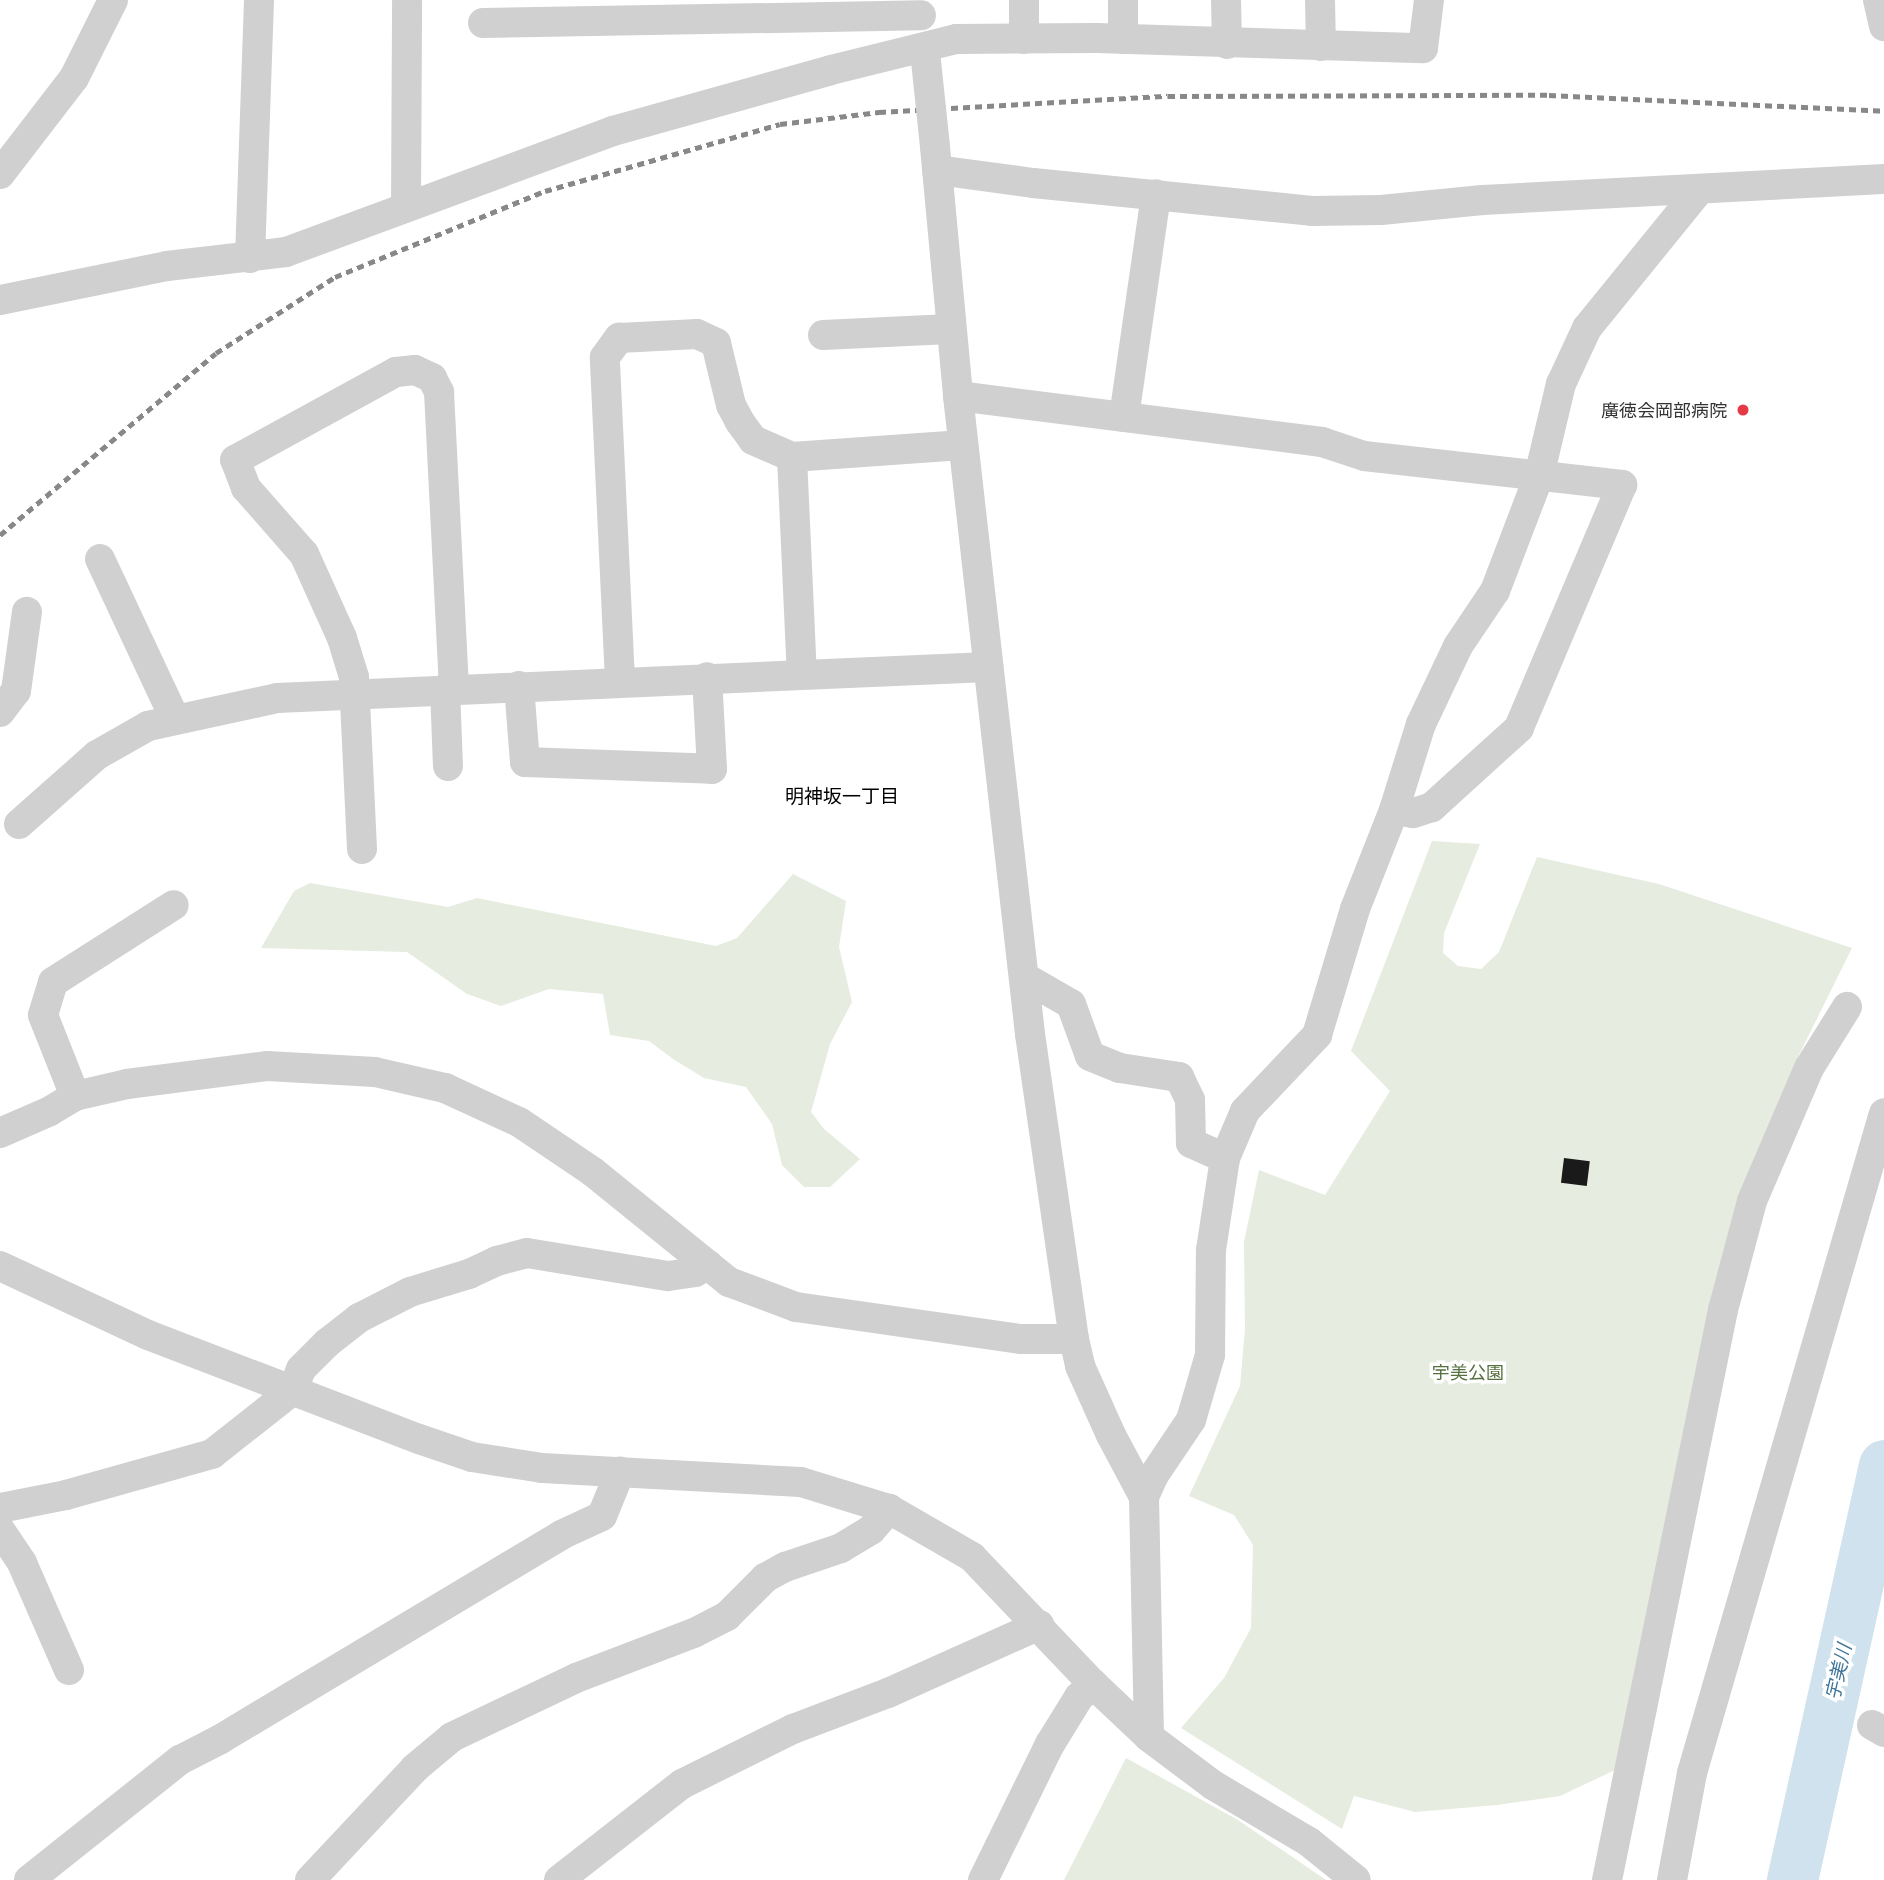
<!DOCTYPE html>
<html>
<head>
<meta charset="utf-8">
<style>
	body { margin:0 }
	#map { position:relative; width:1884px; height:1880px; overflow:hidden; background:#fff; font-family:Lato,"Noto Sans JP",sans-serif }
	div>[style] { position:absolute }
	.green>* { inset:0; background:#e6ecdf }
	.river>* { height:51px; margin:-25.5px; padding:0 25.5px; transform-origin:25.5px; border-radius:25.5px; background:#cfe2ee }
	.building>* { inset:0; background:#1a1a1a; transform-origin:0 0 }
	.minor>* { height:30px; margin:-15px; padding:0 15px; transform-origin:15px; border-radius:15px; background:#d0d0d0 }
	.rail>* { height:5px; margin-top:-2.5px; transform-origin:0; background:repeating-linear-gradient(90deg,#888 0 7px,transparent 0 12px) }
	.minor-bridge>* { height:30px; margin:-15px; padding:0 15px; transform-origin:15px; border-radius:15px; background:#d0d0d0 }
	.dots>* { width:19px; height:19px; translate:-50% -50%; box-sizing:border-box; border:4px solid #fff; border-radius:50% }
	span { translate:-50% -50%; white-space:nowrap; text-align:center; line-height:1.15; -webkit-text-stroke:7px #fff; paint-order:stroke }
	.poi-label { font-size:18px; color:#333 }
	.right { translate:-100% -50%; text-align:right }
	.park-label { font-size:18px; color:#56703f }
	.neighbourhood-label { font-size:19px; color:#000 }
	.water-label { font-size:19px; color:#3f7597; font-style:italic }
</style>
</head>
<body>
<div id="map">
	<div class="green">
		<i style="clip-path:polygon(1432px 841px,1480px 844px,1444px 933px,1443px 953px,1458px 966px,1481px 969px,1499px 952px,1537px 857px,1659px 884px,1852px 948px,1798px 1057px,1740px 1197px,1615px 1770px,1560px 1796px,1497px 1805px,1415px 1812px,1354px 1796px,1342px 1829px,1181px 1728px,1224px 1678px,1251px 1628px,1253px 1545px,1234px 1515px,1189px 1496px,1240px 1386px,1245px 1329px,1244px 1242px,1259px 1170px,1325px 1195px,1390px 1091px,1351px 1051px)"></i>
		<i style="clip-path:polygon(793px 874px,846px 901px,839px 947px,852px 1002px,830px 1044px,811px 1112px,824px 1129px,860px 1159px,830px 1187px,804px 1187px,782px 1165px,772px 1124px,746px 1087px,704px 1078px,673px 1059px,649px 1041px,610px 1035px,603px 994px,549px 989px,501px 1006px,467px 994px,407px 952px,261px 948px,294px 891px,310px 883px,448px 907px,477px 898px,716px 946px,737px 938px)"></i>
		<i style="clip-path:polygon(1126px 1758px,1238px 1820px,1326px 1880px,1064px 1880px)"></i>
	</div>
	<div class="river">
		<i style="left:1792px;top:1880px;width:425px;rotate:-77.5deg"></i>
	</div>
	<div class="building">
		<i style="left:1564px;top:1158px;width:26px;height:25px;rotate:7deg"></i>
	</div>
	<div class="minor">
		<i style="left:1024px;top:0;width:39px;rotate:90deg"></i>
		<i style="left:1123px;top:0;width:39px;rotate:90deg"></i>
		<i style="left:1226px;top:0;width:44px;rotate:88.7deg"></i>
		<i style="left:1320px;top:0;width:46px;rotate:88.8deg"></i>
		<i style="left:1878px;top:0;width:27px;rotate:77deg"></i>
		<i style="left:483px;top:23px;width:438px;rotate:-1deg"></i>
		<i style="left:935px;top:147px;width:250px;rotate:84.7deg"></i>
		<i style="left:958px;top:396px;width:642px;rotate:83.56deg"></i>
		<i style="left:1030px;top:1034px;width:308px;rotate:81.8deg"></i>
		<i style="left:1074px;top:1339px;width:28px;rotate:77deg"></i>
		<i style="left:1080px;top:1366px;width:76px;rotate:65.8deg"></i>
		<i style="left:1111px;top:1435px;width:70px;rotate:62deg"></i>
		<i style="left:1144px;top:1497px;width:240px;rotate:88.8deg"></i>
		<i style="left:937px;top:170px;width:97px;rotate:7.7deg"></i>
		<i style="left:1033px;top:183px;width:280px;rotate:5.7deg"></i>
		<i style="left:1312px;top:211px;width:69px;rotate:-0.8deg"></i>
		<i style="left:1381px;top:210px;width:102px;rotate:-5.6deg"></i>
		<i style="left:1483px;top:200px;width:402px;rotate:-3deg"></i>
		<i style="left:0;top:174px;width:121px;rotate:-52.4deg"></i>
		<i style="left:74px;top:78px;width:87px;rotate:-63.4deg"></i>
		<i style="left:406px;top:207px;width:207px;rotate:-89.7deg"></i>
		<i style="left:250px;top:258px;width:258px;rotate:-88deg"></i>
		<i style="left:0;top:300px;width:170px;rotate:-11.5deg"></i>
		<i style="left:167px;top:266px;width:120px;rotate:-6.7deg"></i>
		<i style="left:286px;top:252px;width:349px;rotate:-20.3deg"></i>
		<i style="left:613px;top:131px;width:226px;rotate:-15.6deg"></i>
		<i style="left:831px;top:70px;width:129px;rotate:-13.9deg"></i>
		<i style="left:956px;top:39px;width:141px;rotate:-0.4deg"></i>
		<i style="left:1097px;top:38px;width:326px;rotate:1.8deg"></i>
		<i style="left:1423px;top:48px;width:48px;rotate:-82.9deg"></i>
		<i style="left:823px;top:335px;width:127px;rotate:-2.7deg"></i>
		<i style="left:958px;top:396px;width:367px;rotate:7.2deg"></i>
		<i style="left:1322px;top:442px;width:44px;rotate:18.4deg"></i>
		<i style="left:1364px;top:456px;width:260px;rotate:6.4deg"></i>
		<i style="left:1622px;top:485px;width:264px;rotate:113deg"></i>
		<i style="left:1519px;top:728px;width:118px;rotate:137.8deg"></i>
		<i style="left:1432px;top:807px;width:20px;rotate:162deg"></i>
		<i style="left:1413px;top:813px;width:19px;rotate:-171deg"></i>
		<i style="left:1124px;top:417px;width:225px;rotate:-81.8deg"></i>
		<i style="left:792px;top:457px;width:217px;rotate:87.4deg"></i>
		<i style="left:100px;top:559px;width:177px;rotate:64.9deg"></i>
		<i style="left:620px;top:681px;width:324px;rotate:-92.7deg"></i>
		<i style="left:605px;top:357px;width:24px;rotate:-54deg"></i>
		<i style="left:619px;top:338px;width:78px;rotate:-2.9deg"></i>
		<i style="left:697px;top:334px;width:21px;rotate:25deg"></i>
		<i style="left:716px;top:343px;width:64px;rotate:76.4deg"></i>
		<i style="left:731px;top:405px;width:19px;rotate:62deg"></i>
		<i style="left:740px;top:422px;width:22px;rotate:54deg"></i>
		<i style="left:753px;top:440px;width:43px;rotate:23.6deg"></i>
		<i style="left:792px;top:457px;width:171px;rotate:-4deg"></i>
		<i style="left:519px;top:686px;width:76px;rotate:85.5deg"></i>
		<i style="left:525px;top:762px;width:187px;rotate:2.1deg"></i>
		<i style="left:712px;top:769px;width:92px;rotate:-93.1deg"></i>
		<i style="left:445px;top:689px;width:77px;rotate:87.8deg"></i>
		<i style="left:0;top:712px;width:26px;rotate:-53deg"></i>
		<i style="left:16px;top:691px;width:80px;rotate:-82.1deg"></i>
		<i style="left:19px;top:824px;width:104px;rotate:-41.5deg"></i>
		<i style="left:97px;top:755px;width:59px;rotate:-29.6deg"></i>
		<i style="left:148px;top:726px;width:132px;rotate:-12.2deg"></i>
		<i style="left:277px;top:698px;width:712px;rotate:-2.5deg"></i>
		<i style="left:362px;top:849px;width:172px;rotate:-92.7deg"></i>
		<i style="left:354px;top:677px;width:41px;rotate:-107.1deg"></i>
		<i style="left:342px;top:638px;width:92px;rotate:-114.3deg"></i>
		<i style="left:304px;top:554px;width:88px;rotate:-131.3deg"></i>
		<i style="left:246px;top:488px;width:30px;rotate:-111deg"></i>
		<i style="left:235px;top:460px;width:183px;rotate:-28.7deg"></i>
		<i style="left:396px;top:372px;width:19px;rotate:-6deg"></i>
		<i style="left:415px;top:370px;width:19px;rotate:25deg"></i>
		<i style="left:432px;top:378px;width:16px;rotate:63deg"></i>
		<i style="left:439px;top:392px;width:297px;rotate:87.1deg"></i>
		<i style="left:1024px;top:977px;width:54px;rotate:29.9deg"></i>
		<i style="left:1071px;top:1004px;width:55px;rotate:69.9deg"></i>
		<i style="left:1090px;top:1056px;width:32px;rotate:22deg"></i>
		<i style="left:1120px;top:1068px;width:60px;rotate:8.7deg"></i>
		<i style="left:1179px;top:1077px;width:25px;rotate:64deg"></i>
		<i style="left:1190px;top:1100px;width:43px;rotate:88.7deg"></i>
		<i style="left:1191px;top:1143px;width:37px;rotate:24deg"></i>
		<i style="left:75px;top:1096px;width:87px;rotate:-111.6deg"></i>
		<i style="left:43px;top:1015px;width:34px;rotate:-73deg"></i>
		<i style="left:53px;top:982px;width:143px;rotate:-32.5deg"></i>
		<i style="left:0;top:1133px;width:55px;rotate:-23.7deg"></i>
		<i style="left:50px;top:1111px;width:29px;rotate:-31deg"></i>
		<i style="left:75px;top:1096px;width:53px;rotate:-13deg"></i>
		<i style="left:127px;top:1084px;width:141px;rotate:-7.3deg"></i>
		<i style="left:267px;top:1066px;width:108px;rotate:3.2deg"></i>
		<i style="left:375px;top:1072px;width:72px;rotate:12.9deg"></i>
		<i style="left:445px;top:1088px;width:81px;rotate:24.7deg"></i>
		<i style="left:519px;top:1122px;width:89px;rotate:34deg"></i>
		<i style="left:593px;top:1172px;width:175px;rotate:39deg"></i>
		<i style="left:729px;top:1282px;width:72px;rotate:20.5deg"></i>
		<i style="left:796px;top:1307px;width:227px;rotate:8.1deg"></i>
		<i style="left:1021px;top:1339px;width:53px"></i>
		<i style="left:0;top:1266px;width:163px;rotate:25deg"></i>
		<i style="left:148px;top:1335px;width:290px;rotate:21deg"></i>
		<i style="left:419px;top:1439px;width:56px;rotate:18.8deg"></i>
		<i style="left:472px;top:1457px;width:71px;rotate:8.9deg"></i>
		<i style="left:542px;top:1468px;width:259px;rotate:3.1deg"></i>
		<i style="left:801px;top:1482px;width:92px;rotate:17.1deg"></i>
		<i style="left:889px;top:1509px;width:96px;rotate:30deg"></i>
		<i style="left:972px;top:1557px;width:175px;rotate:46.4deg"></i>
		<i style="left:1093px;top:1684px;width:77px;rotate:43.4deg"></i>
		<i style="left:1149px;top:1737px;width:80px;rotate:36.9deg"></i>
		<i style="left:1213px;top:1785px;width:112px;rotate:30.7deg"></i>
		<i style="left:1309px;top:1842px;width:60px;rotate:39deg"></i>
		<i style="left:1144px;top:1497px;width:24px;rotate:-66deg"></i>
		<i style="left:1154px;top:1475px;width:66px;rotate:-56.1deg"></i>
		<i style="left:1191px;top:1420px;width:68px;rotate:-73.7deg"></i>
		<i style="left:1210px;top:1355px;width:105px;rotate:-89.5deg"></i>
		<i style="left:1211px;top:1250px;width:93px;rotate:-81.3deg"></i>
		<i style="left:1225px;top:1158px;width:51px;rotate:-66.9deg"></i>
		<i style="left:1245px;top:1111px;width:105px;rotate:-46.5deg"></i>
		<i style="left:1317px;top:1035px;width:132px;rotate:-73.2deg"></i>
		<i style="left:1355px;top:909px;width:106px;rotate:-68.5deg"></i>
		<i style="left:1394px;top:810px;width:90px;rotate:-72.6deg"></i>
		<i style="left:1421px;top:724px;width:86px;rotate:-64.6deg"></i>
		<i style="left:1458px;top:646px;width:66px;rotate:-56.1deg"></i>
		<i style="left:1495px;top:591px;width:123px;rotate:-69.1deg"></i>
		<i style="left:1539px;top:476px;width:95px;rotate:-76.6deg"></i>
		<i style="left:1561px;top:384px;width:62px;rotate:-65.1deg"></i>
		<i style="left:1587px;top:328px;width:179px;rotate:-50.9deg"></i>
		<i style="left:0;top:1508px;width:67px;rotate:-11.1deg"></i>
		<i style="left:66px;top:1495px;width:152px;rotate:-15.7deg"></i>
		<i style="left:212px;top:1454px;width:103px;rotate:-38.3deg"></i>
		<i style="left:293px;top:1390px;width:22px;rotate:-69deg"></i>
		<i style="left:301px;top:1369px;width:37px;rotate:-45deg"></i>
		<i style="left:327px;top:1343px;width:41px;rotate:-38deg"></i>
		<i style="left:359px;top:1318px;width:57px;rotate:-27deg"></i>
		<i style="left:410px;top:1292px;width:62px;rotate:-17deg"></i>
		<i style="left:469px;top:1274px;width:31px;rotate:-25deg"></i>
		<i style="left:497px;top:1261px;width:31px;rotate:-15deg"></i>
		<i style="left:527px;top:1253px;width:143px;rotate:9.3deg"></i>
		<i style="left:668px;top:1276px;width:27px;rotate:-8deg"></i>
		<i style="left:695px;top:1272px;width:15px;rotate:-28deg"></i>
		<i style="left:0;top:1530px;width:40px;rotate:56deg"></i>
		<i style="left:22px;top:1563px;width:117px;rotate:66.3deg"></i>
		<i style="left:1872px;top:1725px;width:14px;rotate:30deg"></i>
		<i style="left:29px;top:1880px;width:193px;rotate:-38.5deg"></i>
		<i style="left:180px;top:1760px;width:44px;rotate:-27.1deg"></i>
		<i style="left:219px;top:1740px;width:399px;rotate:-30.9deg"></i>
		<i style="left:561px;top:1535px;width:45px;rotate:-24.9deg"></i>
		<i style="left:602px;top:1516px;width:48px;rotate:-67.8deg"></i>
		<i style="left:310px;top:1880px;width:154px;rotate:-46.8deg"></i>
		<i style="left:415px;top:1768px;width:48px;rotate:-40deg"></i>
		<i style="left:452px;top:1737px;width:137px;rotate:-25.4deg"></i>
		<i style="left:576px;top:1678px;width:126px;rotate:-20.9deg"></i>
		<i style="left:694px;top:1633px;width:37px;rotate:-27deg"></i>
		<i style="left:727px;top:1616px;width:54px;rotate:-45deg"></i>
		<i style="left:765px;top:1578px;width:23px;rotate:-29deg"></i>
		<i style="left:785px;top:1567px;width:59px;rotate:-18.7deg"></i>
		<i style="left:841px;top:1548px;width:35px;rotate:-31deg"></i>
		<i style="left:871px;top:1530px;width:28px;rotate:-49deg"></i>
		<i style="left:559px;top:1880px;width:156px;rotate:-38deg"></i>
		<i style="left:682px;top:1784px;width:124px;rotate:-26.4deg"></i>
		<i style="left:793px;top:1729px;width:102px;rotate:-20.8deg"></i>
		<i style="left:888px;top:1693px;width:166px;rotate:-24.2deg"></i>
		<i style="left:983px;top:1880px;width:152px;rotate:-63.8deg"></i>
		<i style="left:1050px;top:1744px;width:55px;rotate:-58.3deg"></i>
		<i style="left:1079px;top:1697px;width:19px;rotate:-43deg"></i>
		<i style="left:1607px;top:1880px;width:582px;rotate:-78.5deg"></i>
		<i style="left:1723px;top:1310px;width:113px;rotate:-75.1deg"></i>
		<i style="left:1752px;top:1201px;width:145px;rotate:-66.8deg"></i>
		<i style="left:1809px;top:1068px;width:72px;rotate:-58.1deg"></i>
		<i style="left:1672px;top:1880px;width:109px;rotate:-79.4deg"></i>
		<i style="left:1692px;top:1773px;width:687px;rotate:-73.78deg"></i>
	</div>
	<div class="rail">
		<i style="left:0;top:535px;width:282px;rotate:-40.1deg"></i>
		<i style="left:216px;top:353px;width:141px;rotate:-32.6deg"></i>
		<i style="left:335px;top:277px;width:227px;rotate:-22.3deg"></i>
		<i style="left:545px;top:191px;width:244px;rotate:-15.9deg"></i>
		<i style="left:780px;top:124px;width:100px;rotate:-6.9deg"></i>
		<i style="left:879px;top:112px;width:289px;rotate:-3.2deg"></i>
		<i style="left:1168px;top:96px;width:381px;rotate:-0.2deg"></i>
		<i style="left:1549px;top:95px;width:335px;rotate:2.7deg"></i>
	</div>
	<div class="minor-bridge">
		<i style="left:926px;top:61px;width:86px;rotate:84deg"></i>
	</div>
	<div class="dots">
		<i style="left:1743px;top:410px;background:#e63946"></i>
	</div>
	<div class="poi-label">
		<span class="right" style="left:1727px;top:410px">廣徳会岡部病院</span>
	</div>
	<div class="park-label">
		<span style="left:1468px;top:1372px">宇美公園</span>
	</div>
	<div class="neighbourhood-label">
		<span style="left:842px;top:796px">明神坂一丁目</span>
	</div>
	<div class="water-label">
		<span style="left:1838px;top:1672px;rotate:-77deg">宇美川</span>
	</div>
</div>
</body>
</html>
